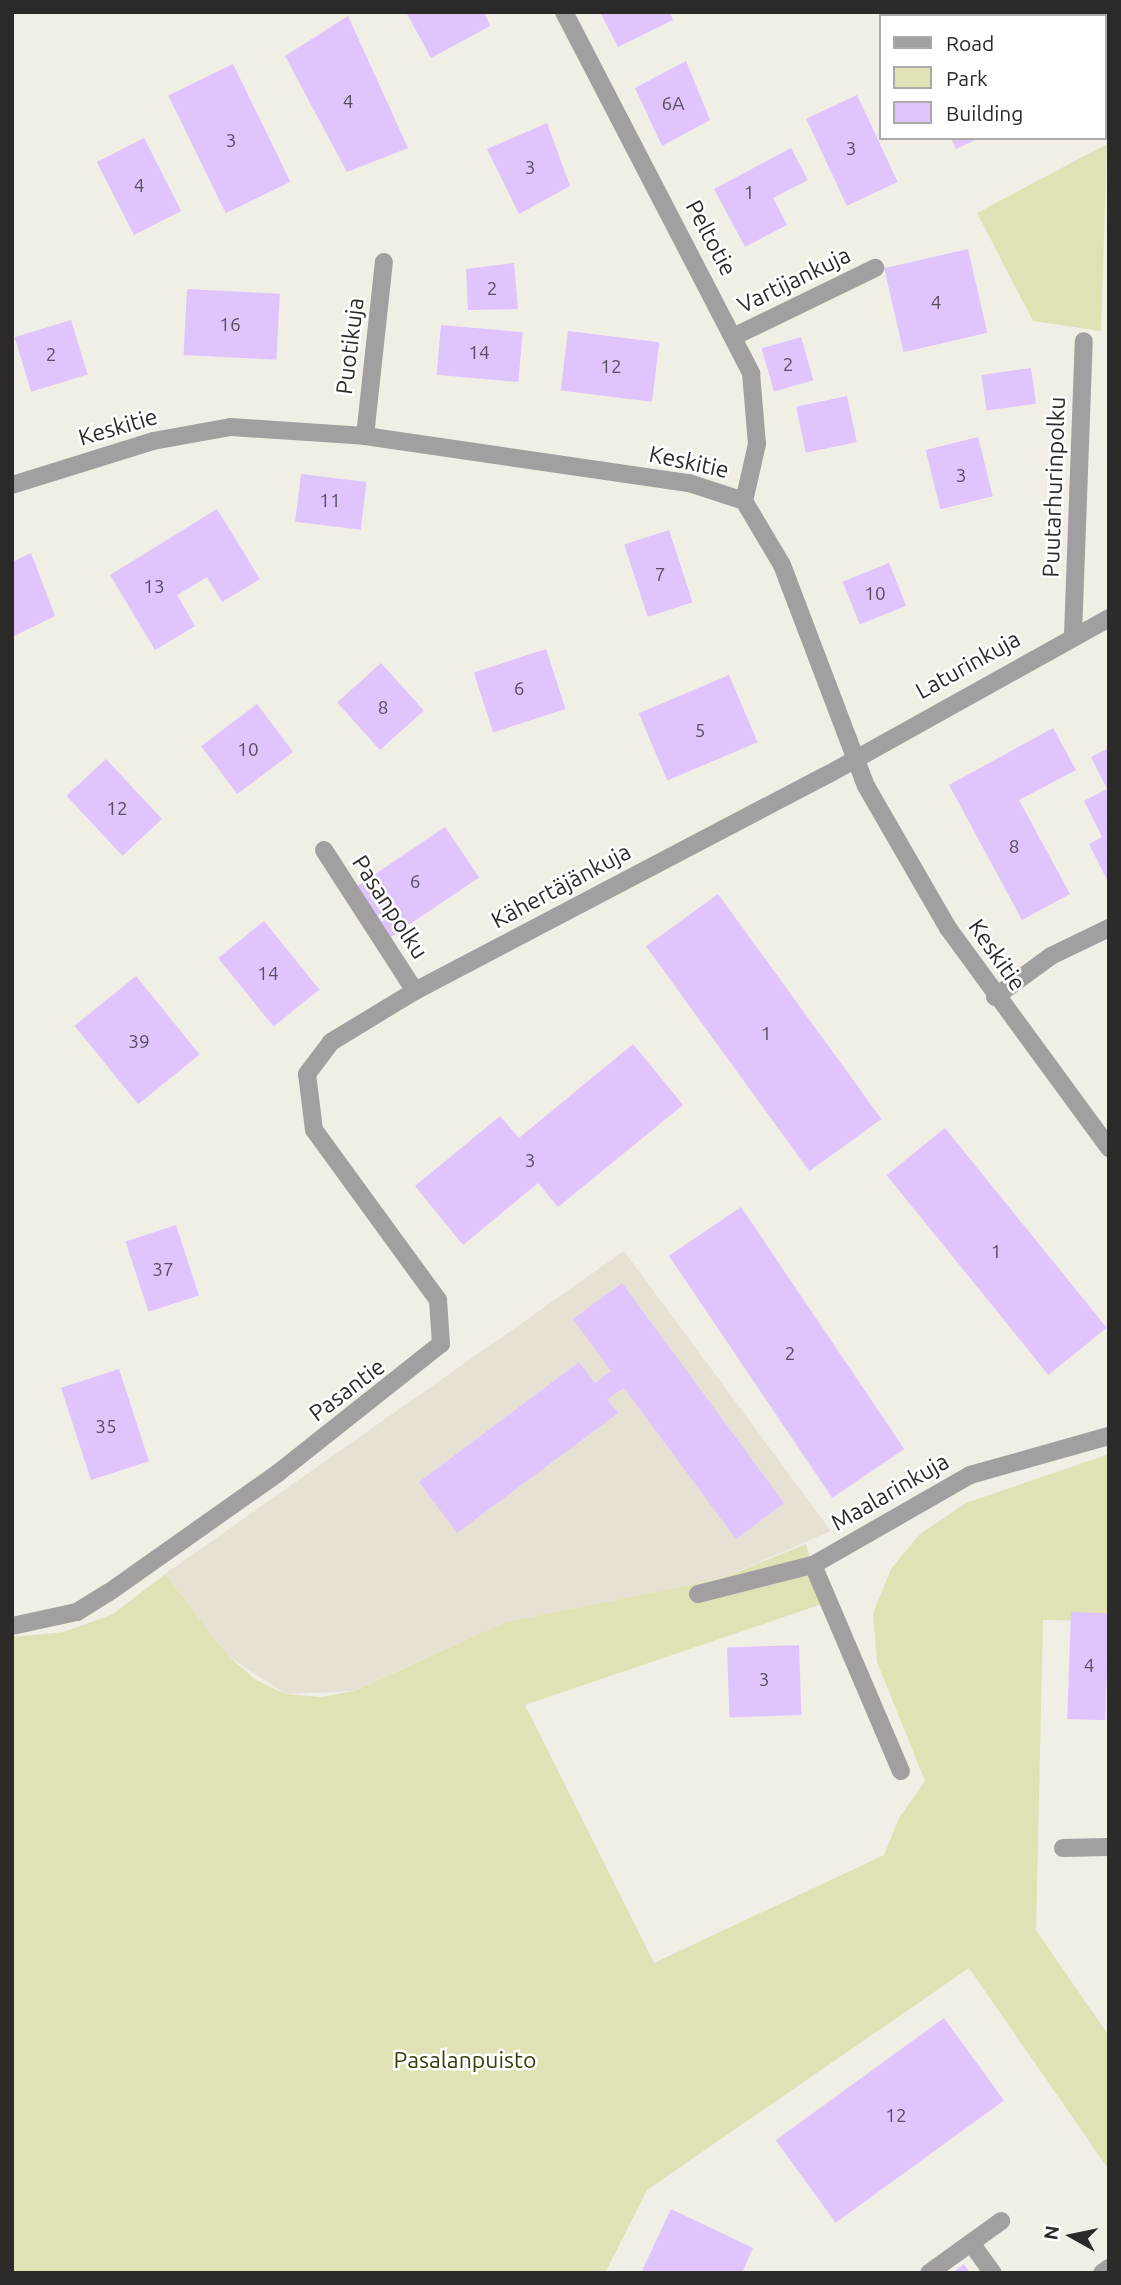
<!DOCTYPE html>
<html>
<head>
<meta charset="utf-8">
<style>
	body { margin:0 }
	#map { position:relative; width:1121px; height:2285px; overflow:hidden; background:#f1eee6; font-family:Ubuntu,sans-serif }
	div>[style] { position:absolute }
	.built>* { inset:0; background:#e7e1d4 }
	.green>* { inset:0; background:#e0e2b5 }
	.building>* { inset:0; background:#e0c4fd; transform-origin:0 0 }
	.minor>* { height:18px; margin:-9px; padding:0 9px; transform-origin:9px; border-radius:9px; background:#a39fa0 }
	span { translate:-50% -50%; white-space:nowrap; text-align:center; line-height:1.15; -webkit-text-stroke:5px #fff; paint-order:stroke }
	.number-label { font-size:19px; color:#58505d }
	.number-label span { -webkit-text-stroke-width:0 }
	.street-label { font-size:23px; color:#2b2a28 }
	.park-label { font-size:23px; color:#3c3d0b }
	.frame { position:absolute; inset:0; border:14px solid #2b2a28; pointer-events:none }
	.legend { position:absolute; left:879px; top:14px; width:228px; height:126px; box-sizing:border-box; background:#fff; border:2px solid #aaaaa9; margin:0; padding:9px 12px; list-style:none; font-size:21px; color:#2b2a28 }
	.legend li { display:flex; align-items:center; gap:14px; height:35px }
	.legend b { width:35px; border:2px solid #aaaaa9 }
	.north { position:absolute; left:1037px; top:2201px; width:70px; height:70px; -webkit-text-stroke:5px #fff; paint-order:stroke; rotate:279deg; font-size:19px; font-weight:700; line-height:28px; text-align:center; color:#2b2a28 }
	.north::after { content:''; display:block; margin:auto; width:24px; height:32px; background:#2b2a28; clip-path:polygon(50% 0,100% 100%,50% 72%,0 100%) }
</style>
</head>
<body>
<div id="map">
	<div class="built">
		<i style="clip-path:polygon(624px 1251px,831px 1531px,720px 1579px,505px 1622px,353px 1691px,286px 1694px,229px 1657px,165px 1574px)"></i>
	</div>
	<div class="green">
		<i style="clip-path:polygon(1107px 144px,1101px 331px,1033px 321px,977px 213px)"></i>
		<i style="clip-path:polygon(1109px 1454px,1109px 1621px,1043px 1620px,1036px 1930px,1109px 2036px,1109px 2170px,969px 1968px,647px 2190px,605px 2273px,12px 2273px,12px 1637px,64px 1632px,113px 1614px,165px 1574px,229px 1657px,256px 1680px,286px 1694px,321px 1697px,354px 1691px,505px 1622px,720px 1579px,806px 1544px,822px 1604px,525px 1705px,654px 1963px,884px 1855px,899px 1818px,925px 1781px,877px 1662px,873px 1613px,891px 1569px,920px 1534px,966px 1503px)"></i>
	</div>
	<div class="building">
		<i style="clip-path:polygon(406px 12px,484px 12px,490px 26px,431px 58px)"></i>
		<i style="clip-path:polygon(600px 12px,670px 12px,673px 20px,618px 47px)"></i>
		<i style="clip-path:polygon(1082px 12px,1109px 12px,1109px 103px,1105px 16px,1077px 16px)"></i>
		<i style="clip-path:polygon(348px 16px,408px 148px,347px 172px,285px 56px)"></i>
		<i style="clip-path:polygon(686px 61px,710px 120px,662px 146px,635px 88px)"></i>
		<i style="left:233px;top:64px;width:131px;height:72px;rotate:64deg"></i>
		<i style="left:857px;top:95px;width:96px;height:56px;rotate:65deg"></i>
		<i style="clip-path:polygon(547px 123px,570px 186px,519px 214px,487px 149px)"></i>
		<i style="left:144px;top:138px;width:82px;height:53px;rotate:63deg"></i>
		<i style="clip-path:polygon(951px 138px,979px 138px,956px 149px)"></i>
		<i style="clip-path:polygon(791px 148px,808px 180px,773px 198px,787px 225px,745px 247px,714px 189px)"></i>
		<i style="left:968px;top:249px;width:86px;height:86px;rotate:77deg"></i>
		<i style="clip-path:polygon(514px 263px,518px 309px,468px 310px,466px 269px)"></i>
		<i style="left:187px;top:289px;width:93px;height:66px;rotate:3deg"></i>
		<i style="left:71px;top:320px;width:57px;height:59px;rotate:73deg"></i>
		<i style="left:441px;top:325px;width:82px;height:50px;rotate:5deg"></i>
		<i style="left:568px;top:331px;width:92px;height:60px;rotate:7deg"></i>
		<i style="left:801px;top:337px;width:45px;height:41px;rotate:74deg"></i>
		<i style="left:1031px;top:368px;width:36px;height:50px;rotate:82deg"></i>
		<i style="left:847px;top:396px;width:47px;height:52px;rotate:78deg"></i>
		<i style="left:978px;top:437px;width:61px;height:54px;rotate:76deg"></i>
		<i style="left:301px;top:474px;width:66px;height:48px;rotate:7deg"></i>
		<i style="clip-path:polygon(217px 509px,260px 579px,222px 602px,207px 577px,177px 595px,195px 626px,155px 650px,110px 575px)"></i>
		<i style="left:669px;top:530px;width:76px;height:47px;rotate:72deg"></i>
		<i style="clip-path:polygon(31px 553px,55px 616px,12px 637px,12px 562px)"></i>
		<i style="left:889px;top:563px;width:46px;height:50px;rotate:68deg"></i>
		<i style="left:546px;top:649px;width:63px;height:76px;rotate:72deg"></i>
		<i style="left:381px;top:663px;width:64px;height:59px;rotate:48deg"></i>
		<i style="left:729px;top:675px;width:73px;height:98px;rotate:67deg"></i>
		<i style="left:257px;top:704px;width:60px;height:70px;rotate:53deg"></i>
		<i style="clip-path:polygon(1053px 728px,1076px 770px,1019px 800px,1070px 894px,1022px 920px,949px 785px)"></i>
		<i style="clip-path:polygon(1109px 748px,1109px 884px,1089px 844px,1102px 837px,1084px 801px,1107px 789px,1091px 757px)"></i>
		<i style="left:106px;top:759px;width:82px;height:54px;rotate:47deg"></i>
		<i style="left:445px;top:827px;width:61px;height:110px;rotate:56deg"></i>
		<i style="left:718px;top:894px;width:278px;height:89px;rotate:54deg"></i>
		<i style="left:264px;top:921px;width:88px;height:59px;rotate:51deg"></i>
		<i style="left:136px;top:976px;width:101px;height:79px;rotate:51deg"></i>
		<i style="clip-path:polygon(633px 1044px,683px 1105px,558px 1207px,538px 1183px,463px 1245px,415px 1186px,500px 1116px,519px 1138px)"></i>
		<i style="left:945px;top:1128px;width:257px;height:75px;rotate:51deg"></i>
		<i style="left:741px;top:1207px;width:292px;height:87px;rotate:56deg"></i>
		<i style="left:176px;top:1225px;width:74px;height:53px;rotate:72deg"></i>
		<i style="clip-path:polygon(622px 1283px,784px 1503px,736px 1539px,624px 1388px,607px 1399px,618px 1413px,457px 1533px,419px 1482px,579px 1362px,595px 1383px,611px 1371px,573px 1319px)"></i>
		<i style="left:119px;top:1369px;width:97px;height:61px;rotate:72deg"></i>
		<i style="left:1071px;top:1612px;width:38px;height:107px;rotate:2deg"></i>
		<i style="left:799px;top:1645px;width:70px;height:72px;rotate:88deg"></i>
		<i style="left:944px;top:2018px;width:102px;height:208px;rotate:54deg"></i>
		<i style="clip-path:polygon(671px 2209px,753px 2248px,742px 2273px,641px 2273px)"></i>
		<i style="clip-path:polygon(964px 2264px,970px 2273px,952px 2273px)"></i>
	</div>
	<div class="minor">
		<i style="left:564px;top:12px;width:407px;rotate:62.6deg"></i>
		<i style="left:751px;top:373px;width:71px;rotate:85.2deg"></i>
		<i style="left:757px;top:444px;width:58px;rotate:102.8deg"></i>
		<i style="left:1035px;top:12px;width:4px;rotate:63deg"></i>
		<i style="left:735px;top:336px;width:156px;rotate:-25.9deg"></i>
		<i style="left:365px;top:436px;width:175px;rotate:-83.8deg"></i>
		<i style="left:12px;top:485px;width:148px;rotate:-17.3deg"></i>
		<i style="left:153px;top:441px;width:79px;rotate:-10.2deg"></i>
		<i style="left:231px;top:427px;width:134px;rotate:3.8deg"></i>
		<i style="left:365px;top:436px;width:327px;rotate:8.3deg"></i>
		<i style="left:689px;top:483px;width:58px;rotate:18.1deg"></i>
		<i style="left:744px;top:501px;width:74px;rotate:59.3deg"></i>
		<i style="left:782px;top:565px;width:236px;rotate:69.2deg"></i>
		<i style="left:866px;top:786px;width:164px;rotate:60deg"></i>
		<i style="left:948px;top:928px;width:273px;rotate:53.8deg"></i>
		<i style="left:1073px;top:635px;width:294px;rotate:-87.9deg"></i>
		<i style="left:324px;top:850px;width:168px;rotate:57.2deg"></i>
		<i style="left:995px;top:997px;width:69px;rotate:-36.2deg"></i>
		<i style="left:1051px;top:956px;width:64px;rotate:-25.8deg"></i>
		<i style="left:813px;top:1565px;width:224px;rotate:66.9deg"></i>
		<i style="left:698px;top:1594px;width:119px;rotate:-14.2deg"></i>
		<i style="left:813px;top:1565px;width:181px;rotate:-29.8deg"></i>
		<i style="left:970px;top:1475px;width:144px;rotate:-15.7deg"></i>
		<i style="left:12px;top:1626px;width:66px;rotate:-12.2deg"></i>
		<i style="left:77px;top:1612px;width:36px;rotate:-32deg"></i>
		<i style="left:108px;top:1593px;width:208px;rotate:-35.2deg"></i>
		<i style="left:278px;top:1473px;width:208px;rotate:-38.4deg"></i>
		<i style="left:441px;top:1344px;width:44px;rotate:-93.9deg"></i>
		<i style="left:438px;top:1300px;width:210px;rotate:-126.1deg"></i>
		<i style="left:314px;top:1130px;width:56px;rotate:-97.1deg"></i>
		<i style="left:307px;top:1074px;width:40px;rotate:-53deg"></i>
		<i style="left:331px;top:1042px;width:98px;rotate:-31.3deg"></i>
		<i style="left:415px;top:991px;width:467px;rotate:-27.7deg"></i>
		<i style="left:829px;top:774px;width:321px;rotate:-29.1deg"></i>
		<i style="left:1063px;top:1848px;width:46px;rotate:-1.2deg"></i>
		<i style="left:971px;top:2243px;width:37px;rotate:54deg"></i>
		<i style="left:929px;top:2273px;width:89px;rotate:-35.8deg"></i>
		<i style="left:1102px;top:2273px;width:9px;rotate:-36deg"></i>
	</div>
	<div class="number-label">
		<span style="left:348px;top:102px">4</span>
		<span style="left:673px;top:104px">6A</span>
		<span style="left:231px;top:141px">3</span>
		<span style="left:851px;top:149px">3</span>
		<span style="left:530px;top:168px">3</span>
		<span style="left:139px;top:186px">4</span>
		<span style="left:749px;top:193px">1</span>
		<span style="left:492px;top:289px">2</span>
		<span style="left:936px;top:303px">4</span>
		<span style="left:230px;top:325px">16</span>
		<span style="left:479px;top:353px">14</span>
		<span style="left:51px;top:355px">2</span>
		<span style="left:788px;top:365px">2</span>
		<span style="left:611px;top:367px">12</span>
		<span style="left:961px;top:476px">3</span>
		<span style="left:330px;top:501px">11</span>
		<span style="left:660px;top:575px">7</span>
		<span style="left:154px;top:587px">13</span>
		<span style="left:875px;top:594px">10</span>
		<span style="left:519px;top:689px">6</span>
		<span style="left:383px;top:708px">8</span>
		<span style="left:700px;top:731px">5</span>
		<span style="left:248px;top:750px">10</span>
		<span style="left:117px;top:809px">12</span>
		<span style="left:1014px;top:847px">8</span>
		<span style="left:415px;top:882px">6</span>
		<span style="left:268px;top:974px">14</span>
		<span style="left:766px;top:1034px">1</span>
		<span style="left:139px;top:1042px">39</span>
		<span style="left:530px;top:1161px">3</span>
		<span style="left:996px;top:1252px">1</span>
		<span style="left:163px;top:1270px">37</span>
		<span style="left:790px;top:1354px">2</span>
		<span style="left:106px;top:1427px">35</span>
		<span style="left:1089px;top:1666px">4</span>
		<span style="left:764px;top:1680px">3</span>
		<span style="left:896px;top:2116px">12</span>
	</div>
	<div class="street-label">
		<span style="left:711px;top:238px;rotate:62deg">Peltotie</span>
		<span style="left:794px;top:280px;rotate:-26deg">Vartijankuja</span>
		<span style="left:350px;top:346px;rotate:-83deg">Puotikuja</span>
		<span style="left:118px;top:427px;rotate:-16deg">Keskitie</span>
		<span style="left:689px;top:462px;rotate:12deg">Keskitie</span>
		<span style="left:1054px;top:487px;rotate:-88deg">Puutarhurinpolku</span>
		<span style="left:968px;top:665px;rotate:-29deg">Laturinkuja</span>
		<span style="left:561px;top:886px;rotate:-28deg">Kähertäjänkuja</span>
		<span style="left:390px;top:907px;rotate:57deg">Pasanpolku</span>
		<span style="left:997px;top:955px;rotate:55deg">Keskitie</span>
		<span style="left:347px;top:1390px;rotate:-37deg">Pasantie</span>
		<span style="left:890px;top:1492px;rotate:-30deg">Maalarinkuja</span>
	</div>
	<div class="park-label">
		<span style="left:465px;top:2060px">Pasalanpuisto</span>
	</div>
	<div class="frame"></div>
	<ul class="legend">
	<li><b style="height:9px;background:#a39fa0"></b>Road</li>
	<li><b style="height:19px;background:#e0e2b5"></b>Park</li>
	<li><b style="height:19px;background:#e0c4fd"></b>Building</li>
	</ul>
	<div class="north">N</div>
</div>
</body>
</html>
